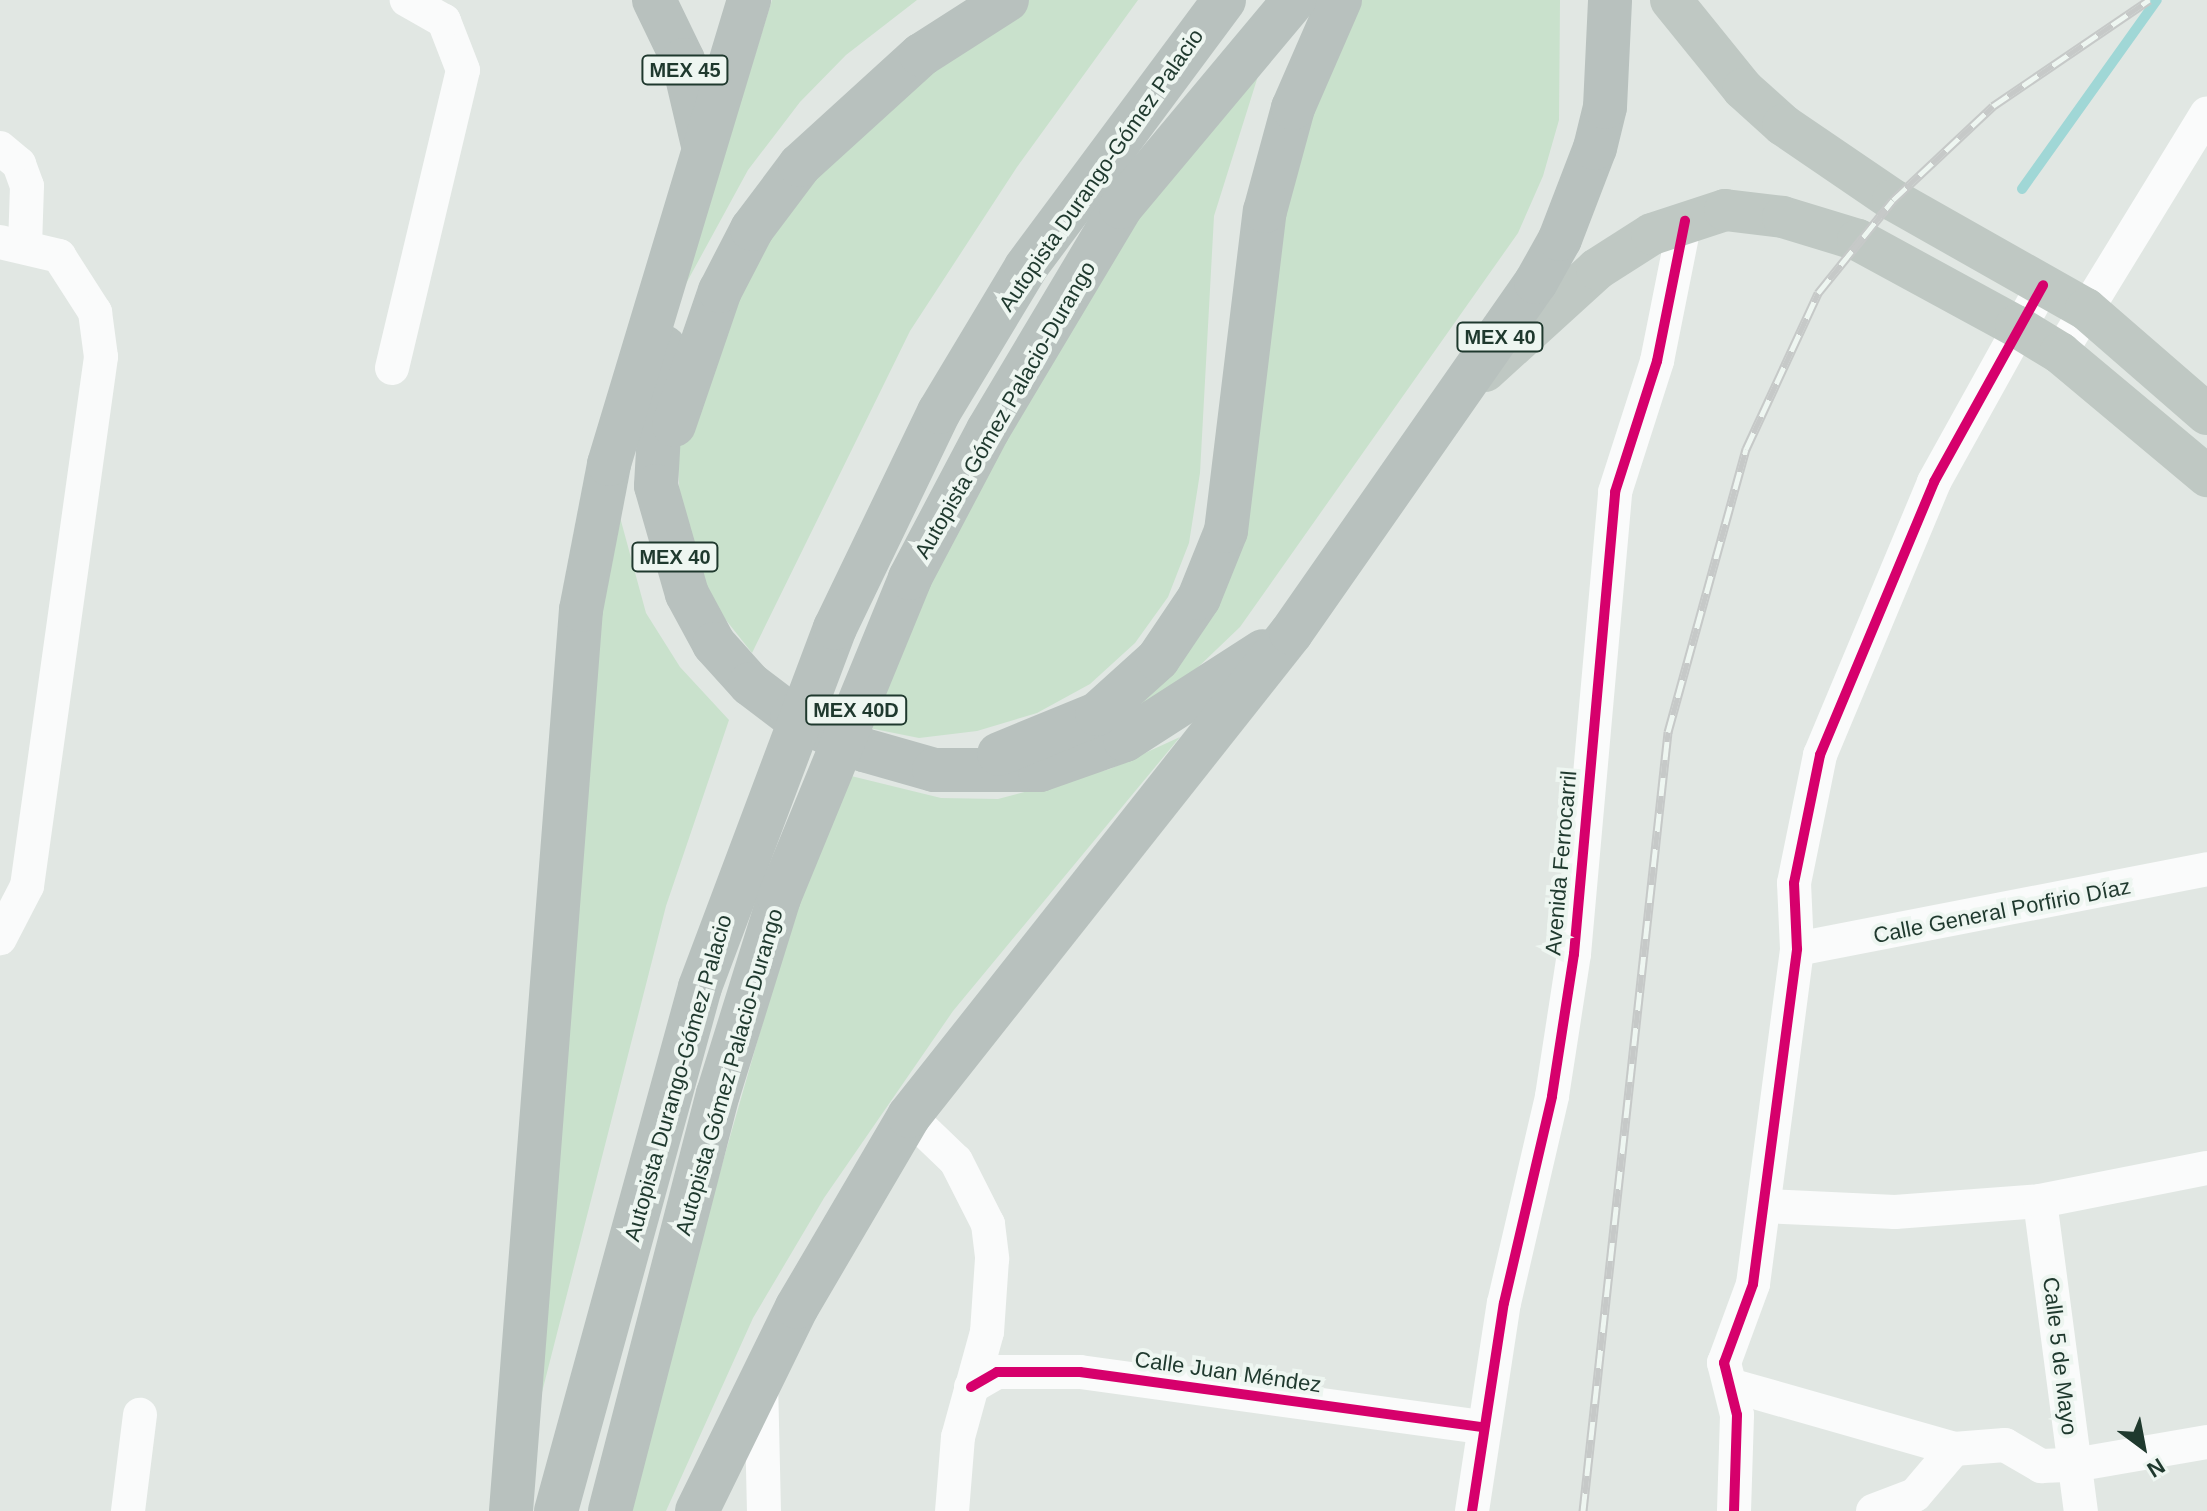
<!DOCTYPE html>
<html>
<head>
<meta charset="utf-8">
<style>
	body { margin:0 }
	#map { position:relative; width:2207px; height:1511px; overflow:hidden; background:#e1e7e3; font-family:Helvetica,sans-serif }
	div>[style] { position:absolute }
	.green>* { inset:0; background:#c9e1cc }
	.stream>* { height:10px; margin:-5px; padding:0 5px; transform-origin:5px; border-radius:5px; background:#a0d7d6 }
	.minor>* { height:34px; margin:-17px; padding:0 17px; transform-origin:17px; border-radius:17px; background:#fafbfb }
	.major>* { height:42px; margin:-21px; padding:0 21px; transform-origin:21px; border-radius:21px; background:#bfc8c3 }
	.highway>* { height:44px; margin:-22px; padding:0 22px; transform-origin:22px; border-radius:22px; background:#b8c1be }
	.rail>* { height:9px; margin-top:-4.5px; transform-origin:0; background:repeating-linear-gradient(90deg,#eef6f1 0 18px,#c6c9c8 0 36px); box-sizing:border-box; border-block:2px solid #c6c9c8 }
	.cycleway>* { height:10px; margin:-5px; padding:0 5px; transform-origin:5px; border-radius:5px; background:#d6006c }
	span { translate:-50% -50%; white-space:nowrap; text-align:center; line-height:1.15; -webkit-text-stroke:8px #eef6f1; paint-order:stroke }
	.shield-label span { padding:2px 6px; background:#eef6f1; border:2px solid; border-radius:6px; -webkit-text-stroke-width:0 }
	.shield-label { font-size:20px; color:#1f392e; font-weight:700 }
	.street-label { font-size:22px; color:#1f392e }
	.north { position:absolute; left:2103px; top:1407px; width:80px; height:80px; -webkit-text-stroke:6px #eef6f1; paint-order:stroke; rotate:148deg; font-size:22px; font-weight:700; line-height:32px; text-align:center; color:#1f392e }
	.north::after { content:''; display:block; margin:auto; width:28px; height:36px; background:#1f392e; clip-path:polygon(50% 0,100% 100%,50% 72%,0 100%) }
</style>
</head>
<body>
<div id="map">
	<div class="green">
		<i style="clip-path:polygon(772px 0,917px 0,846px 55px,800px 102px,748px 170px,682px 291px)"></i>
		<i style="clip-path:polygon(987px 0,1138px 0,1017px 167px,910px 331px,752px 653px,711px 601px,680px 510px,678px 454px,688px 397px,792px 191px)"></i>
		<i style="clip-path:polygon(1349px 0,1560px 0,1559px 120px,1543px 176px,1518px 233px,1240px 627px,1194px 671px,1109px 727px,1186px 648px,1270px 226px)"></i>
		<i style="clip-path:polygon(1281px 3px,1214px 216px,1200px 473px,1189px 543px,1168px 597px,1135px 643px,1090px 684px,1037px 713px,977px 731px,919px 738px,864px 727px,958px 518px,1064px 317px)"></i>
		<i style="clip-path:polygon(611px 484px,646px 613px,680px 667px,729px 720px,666px 906px,527px 1451px)"></i>
		<i style="clip-path:polygon(1180px 737px,953px 1011px,824px 1198px,753px 1318px,666px 1511px,623px 1511px,790px 927px,847px 775px,941px 798px,998px 799px,1110px 769px)"></i>
	</div>
	<div class="stream">
		<i style="left:2022px;top:189px;width:232px;rotate:-54.5deg"></i>
	</div>
	<div class="minor">
		<i style="left:0;top:148px;width:25px;rotate:40deg"></i>
		<i style="left:19px;top:164px;width:23px;rotate:70deg"></i>
		<i style="left:27px;top:186px;width:60px;rotate:91.9deg"></i>
		<i style="left:0;top:242px;width:61px;rotate:13.3deg"></i>
		<i style="left:59px;top:256px;width:67px;rotate:57.3deg"></i>
		<i style="left:95px;top:312px;width:45px;rotate:82.4deg"></i>
		<i style="left:101px;top:357px;width:534px;rotate:97.96deg"></i>
		<i style="left:27px;top:886px;width:59px;rotate:117.4deg"></i>
		<i style="left:2060px;top:353px;width:281px;rotate:-58.5deg"></i>
		<i style="left:392px;top:368px;width:306px;rotate:-76.6deg"></i>
		<i style="left:463px;top:70px;width:53px;rotate:-111.2deg"></i>
		<i style="left:444px;top:21px;width:43px;rotate:-150.4deg"></i>
		<i style="left:1797px;top:949px;width:418px;rotate:-11deg"></i>
		<i style="left:909px;top:1116px;width:65px;rotate:43.8deg"></i>
		<i style="left:956px;top:1161px;width:71px;rotate:63.1deg"></i>
		<i style="left:988px;top:1224px;width:35px;rotate:83deg"></i>
		<i style="left:992px;top:1259px;width:73px;rotate:93.9deg"></i>
		<i style="left:987px;top:1332px;width:109px;rotate:105.4deg"></i>
		<i style="left:958px;top:1437px;width:74px;rotate:94.6deg"></i>
		<i style="left:2040px;top:1201px;width:313px;rotate:82.5deg"></i>
		<i style="left:1764px;top:1206px;width:131px;rotate:2.6deg"></i>
		<i style="left:1895px;top:1212px;width:145px;rotate:-4.3deg"></i>
		<i style="left:2040px;top:1201px;width:170px;rotate:-11.2deg"></i>
		<i style="left:761px;top:1380px;width:131px;rotate:88.7deg"></i>
		<i style="left:1730px;top:1385px;width:233px;rotate:15.9deg"></i>
		<i style="left:971px;top:1387px;width:30px;rotate:-30deg"></i>
		<i style="left:997px;top:1372px;width:83px"></i>
		<i style="left:1080px;top:1372px;width:406px;rotate:7.8deg"></i>
		<i style="left:128px;top:1511px;width:97px;rotate:-82.9deg"></i>
		<i style="left:1472px;top:1511px;width:210px;rotate:-81.3deg"></i>
		<i style="left:1504px;top:1303px;width:212px;rotate:-76.9deg"></i>
		<i style="left:1552px;top:1096px;width:144px;rotate:-81.2deg"></i>
		<i style="left:1574px;top:954px;width:464px;rotate:-84.9deg"></i>
		<i style="left:1615px;top:492px;width:138px;rotate:-72.2deg"></i>
		<i style="left:1657px;top:361px;width:143px;rotate:-78.7deg"></i>
		<i style="left:1734px;top:1511px;width:96px;rotate:-88.2deg"></i>
		<i style="left:1737px;top:1415px;width:54px;rotate:-104deg"></i>
		<i style="left:1724px;top:1363px;width:84px;rotate:-69.8deg"></i>
		<i style="left:1753px;top:1284px;width:338px;rotate:-82.5deg"></i>
		<i style="left:1797px;top:949px;width:66px;rotate:-92.6deg"></i>
		<i style="left:1794px;top:883px;width:131px;rotate:-78.5deg"></i>
		<i style="left:1820px;top:755px;width:296px;rotate:-67.3deg"></i>
		<i style="left:1934px;top:482px;width:225px;rotate:-61deg"></i>
		<i style="left:1873px;top:1511px;width:45px;rotate:-20.9deg"></i>
		<i style="left:1915px;top:1495px;width:60px;rotate:-49.7deg"></i>
		<i style="left:1954px;top:1449px;width:51px;rotate:-4.5deg"></i>
		<i style="left:2005px;top:1445px;width:42px;rotate:30.3deg"></i>
		<i style="left:2041px;top:1466px;width:33px;rotate:-2deg"></i>
		<i style="left:2074px;top:1465px;width:135px;rotate:-9.8deg"></i>
	</div>
	<div class="major">
		<i style="left:1671px;top:0;width:114px;rotate:51deg"></i>
		<i style="left:1743px;top:89px;width:54px;rotate:42deg"></i>
		<i style="left:1783px;top:125px;width:133px;rotate:34.3deg"></i>
		<i style="left:1893px;top:200px;width:222px;rotate:29.5deg"></i>
		<i style="left:2086px;top:309px;width:160px;rotate:41deg"></i>
		<i style="left:1485px;top:371px;width:151px;rotate:-42.3deg"></i>
		<i style="left:1597px;top:269px;width:65px;rotate:-32.5deg"></i>
		<i style="left:1652px;top:234px;width:77px;rotate:-18.2deg"></i>
		<i style="left:1725px;top:210px;width:58px;rotate:6.9deg"></i>
		<i style="left:1783px;top:217px;width:78px;rotate:17deg"></i>
		<i style="left:1858px;top:240px;width:180px;rotate:28.6deg"></i>
		<i style="left:2016px;top:326px;width:52px;rotate:31.5deg"></i>
		<i style="left:2060px;top:353px;width:192px;rotate:39.9deg"></i>
	</div>
	<div class="highway">
		<i style="left:654px;top:0;width:67px;rotate:64.2deg"></i>
		<i style="left:683px;top:60px;width:87px;rotate:76.8deg"></i>
		<i style="left:664px;top:347px;width:139px;rotate:93.3deg"></i>
		<i style="left:656px;top:486px;width:112px;rotate:74deg"></i>
		<i style="left:687px;top:594px;width:57px;rotate:61.6deg"></i>
		<i style="left:714px;top:644px;width:54px;rotate:48deg"></i>
		<i style="left:750px;top:684px;width:53px;rotate:37.3deg"></i>
		<i style="left:792px;top:716px;width:80px;rotate:25.3deg"></i>
		<i style="left:864px;top:750px;width:73px;rotate:15.9deg"></i>
		<i style="left:934px;top:770px;width:106px"></i>
		<i style="left:1040px;top:770px;width:90px;rotate:-19.4deg"></i>
		<i style="left:1125px;top:740px;width:164px;rotate:-32.8deg"></i>
		<i style="left:674px;top:425px;width:142px;rotate:-71.1deg"></i>
		<i style="left:720px;top:291px;width:70px;rotate:-62.7deg"></i>
		<i style="left:752px;top:229px;width:80px;rotate:-53.1deg"></i>
		<i style="left:800px;top:165px;width:164px;rotate:-42.3deg"></i>
		<i style="left:921px;top:55px;width:102px;rotate:-32.6deg"></i>
		<i style="left:999px;top:754px;width:106px;rotate:-22.2deg"></i>
		<i style="left:1097px;top:714px;width:82px;rotate:-42deg"></i>
		<i style="left:1158px;top:659px;width:73px;rotate:-56.1deg"></i>
		<i style="left:1199px;top:598px;width:72px;rotate:-68.1deg"></i>
		<i style="left:1226px;top:531px;width:322px;rotate:-83.1deg"></i>
		<i style="left:1265px;top:211px;width:107px;rotate:-74.8deg"></i>
		<i style="left:1293px;top:108px;width:118px;rotate:-66.5deg"></i>
		<i style="left:511px;top:1511px;width:904px;rotate:-85.56deg"></i>
		<i style="left:581px;top:610px;width:149px;rotate:-79.1deg"></i>
		<i style="left:609px;top:464px;width:485px;rotate:-73.2deg"></i>
		<i style="left:556px;top:1511px;width:543px;rotate:-74.63deg"></i>
		<i style="left:700px;top:987px;width:384px;rotate:-69.4deg"></i>
		<i style="left:835px;top:628px;width:240px;rotate:-64.3deg"></i>
		<i style="left:939px;top:412px;width:169px;rotate:-59deg"></i>
		<i style="left:1026px;top:267px;width:332px;rotate:-53.4deg"></i>
		<i style="left:610px;top:1511px;width:431px;rotate:-75.5deg"></i>
		<i style="left:718px;top:1094px;width:205px;rotate:-72.7deg"></i>
		<i style="left:779px;top:898px;width:346px;rotate:-67.7deg"></i>
		<i style="left:910px;top:578px;width:167px;rotate:-62.2deg"></i>
		<i style="left:988px;top:430px;width:260px;rotate:-59.2deg"></i>
		<i style="left:1121px;top:207px;width:270px;rotate:-50.1deg"></i>
		<i style="left:697px;top:1511px;width:227px;rotate:-63.9deg"></i>
		<i style="left:797px;top:1307px;width:221px;rotate:-59.6deg"></i>
		<i style="left:909px;top:1116px;width:616px;rotate:-51.66deg"></i>
		<i style="left:1291px;top:633px;width:428px;rotate:-55.1deg"></i>
		<i style="left:1536px;top:282px;width:49px;rotate:-60.8deg"></i>
		<i style="left:1560px;top:239px;width:97px;rotate:-69deg"></i>
		<i style="left:1595px;top:148px;width:42px;rotate:-76.3deg"></i>
		<i style="left:1605px;top:107px;width:107px;rotate:-87.3deg"></i>
	</div>
	<div class="rail">
		<i style="left:1583px;top:1511px;width:784px;rotate:-83.77deg"></i>
		<i style="left:1668px;top:732px;width:294px;rotate:-74.6deg"></i>
		<i style="left:1746px;top:449px;width:172px;rotate:-65.2deg"></i>
		<i style="left:1818px;top:293px;width:119px;rotate:-51.1deg"></i>
		<i style="left:1893px;top:200px;width:137px;rotate:-43.2deg"></i>
		<i style="left:1993px;top:106px;width:189px;rotate:-34.2deg"></i>
	</div>
	<div class="cycleway">
		<i style="left:971px;top:1387px;width:30px;rotate:-30deg"></i>
		<i style="left:997px;top:1372px;width:83px"></i>
		<i style="left:1080px;top:1372px;width:406px;rotate:7.8deg"></i>
		<i style="left:1472px;top:1511px;width:210px;rotate:-81.3deg"></i>
		<i style="left:1504px;top:1303px;width:212px;rotate:-76.9deg"></i>
		<i style="left:1552px;top:1096px;width:144px;rotate:-81.2deg"></i>
		<i style="left:1574px;top:954px;width:464px;rotate:-84.9deg"></i>
		<i style="left:1615px;top:492px;width:138px;rotate:-72.2deg"></i>
		<i style="left:1657px;top:361px;width:143px;rotate:-78.7deg"></i>
		<i style="left:1734px;top:1511px;width:96px;rotate:-88.2deg"></i>
		<i style="left:1737px;top:1415px;width:54px;rotate:-104deg"></i>
		<i style="left:1724px;top:1363px;width:84px;rotate:-69.8deg"></i>
		<i style="left:1753px;top:1284px;width:338px;rotate:-82.5deg"></i>
		<i style="left:1797px;top:949px;width:66px;rotate:-92.6deg"></i>
		<i style="left:1794px;top:883px;width:131px;rotate:-78.5deg"></i>
		<i style="left:1820px;top:755px;width:296px;rotate:-67.3deg"></i>
		<i style="left:1934px;top:482px;width:225px;rotate:-61deg"></i>
	</div>
	<div class="shield-label">
		<span style="left:685px;top:70px">MEX 45</span>
		<span style="left:1500px;top:337px">MEX 40</span>
		<span style="left:675px;top:557px">MEX 40</span>
		<span style="left:856px;top:710px">MEX 40D</span>
	</div>
	<div class="street-label">
		<span style="left:1101px;top:170px;rotate:-55deg">Autopista Durango-Gómez Palacio</span>
		<span style="left:1005px;top:410px;rotate:-60deg">Autopista Gómez Palacio-Durango</span>
		<span style="left:1561px;top:863px;rotate:-85deg">Avenida Ferrocarril</span>
		<span style="left:2002px;top:911px;rotate:-11deg">Calle General Porfirio Díaz</span>
		<span style="left:729px;top:1072px;rotate:-74deg">Autopista Gómez Palacio-Durango</span>
		<span style="left:678px;top:1078px;rotate:-74deg">Autopista Durango-Gómez Palacio</span>
		<span style="left:2060px;top:1356px;rotate:83deg">Calle 5 de Mayo</span>
		<span style="left:1228px;top:1372px;rotate:8deg">Calle Juan Méndez</span>
	</div>
	<div class="north">N</div>
</div>
</body>
</html>
